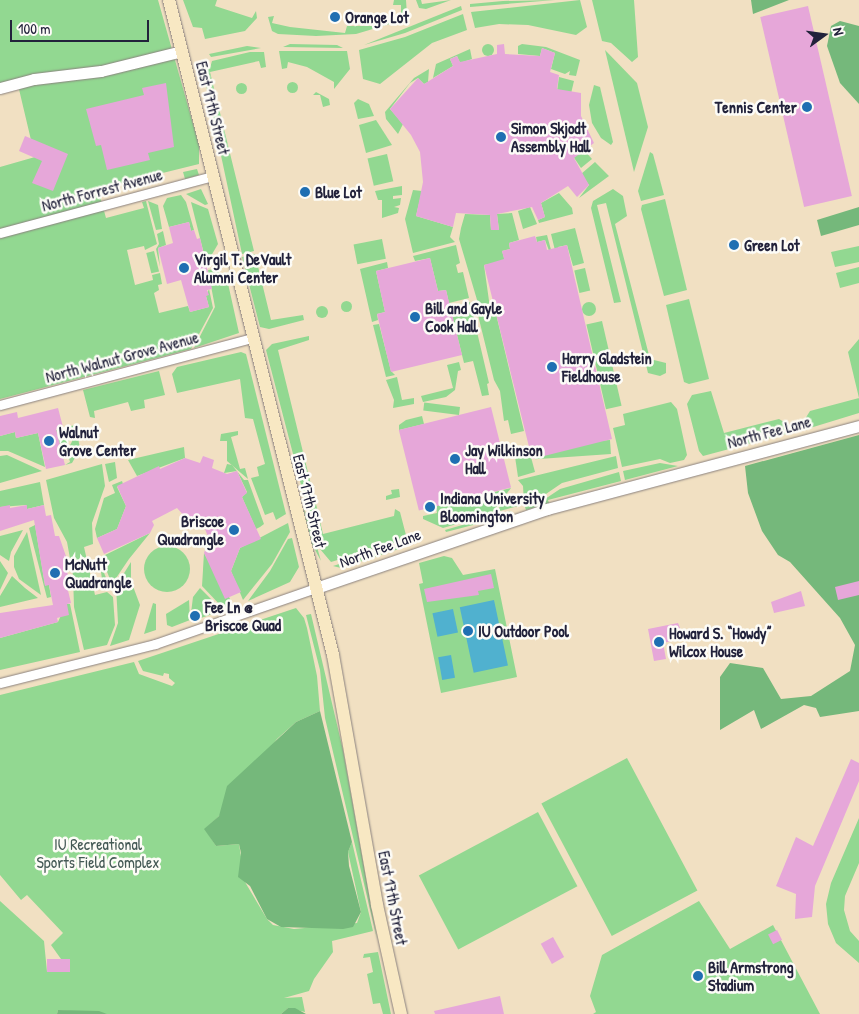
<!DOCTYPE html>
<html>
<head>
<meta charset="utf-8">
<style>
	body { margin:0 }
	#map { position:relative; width:859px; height:1014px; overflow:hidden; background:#f1e0c2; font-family:"Patrick Hand",sans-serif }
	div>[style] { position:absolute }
	.green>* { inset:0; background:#92d891; transform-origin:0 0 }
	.round { border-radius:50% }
	.forest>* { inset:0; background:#75b87b }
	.water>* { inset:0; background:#50b1cf; transform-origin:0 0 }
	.building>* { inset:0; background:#e6a7d9; transform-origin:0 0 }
	.roads { filter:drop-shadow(0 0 1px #8a817e) drop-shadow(0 0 1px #8a817e) }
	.minor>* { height:9px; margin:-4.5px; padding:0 4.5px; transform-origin:4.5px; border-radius:4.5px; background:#fff }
	.tertiary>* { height:11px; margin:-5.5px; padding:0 5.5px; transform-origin:5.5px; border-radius:5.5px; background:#fff }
	.secondary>* { height:12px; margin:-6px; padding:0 6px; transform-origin:6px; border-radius:6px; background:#f8e8c3 }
	.dots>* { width:14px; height:14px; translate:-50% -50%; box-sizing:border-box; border:2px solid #fdfcf7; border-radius:50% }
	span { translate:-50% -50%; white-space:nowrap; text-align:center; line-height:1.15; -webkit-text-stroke:5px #fdfcf7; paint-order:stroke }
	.poi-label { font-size:16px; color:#22223b; font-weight:700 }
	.left { translate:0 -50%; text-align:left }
	.right { translate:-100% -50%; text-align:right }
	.street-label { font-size:16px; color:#22223b }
	.park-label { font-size:16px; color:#445955 }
	.north { position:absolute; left:799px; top:10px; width:50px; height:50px; -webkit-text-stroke:4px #fdfcf7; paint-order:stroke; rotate:76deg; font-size:14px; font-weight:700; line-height:20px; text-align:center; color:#22223b }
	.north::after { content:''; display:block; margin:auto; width:18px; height:22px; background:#22223b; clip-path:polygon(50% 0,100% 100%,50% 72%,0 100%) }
	.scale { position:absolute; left:10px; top:20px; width:139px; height:22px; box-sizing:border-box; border:2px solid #22223b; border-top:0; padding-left:6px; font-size:15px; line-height:18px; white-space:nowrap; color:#22223b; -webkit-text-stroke:4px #fdfcf7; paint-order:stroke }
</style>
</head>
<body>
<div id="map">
	<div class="green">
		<i style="clip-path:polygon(0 0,158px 0,199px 145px,199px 164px,98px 189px,106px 218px,144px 208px,142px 202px,146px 201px,157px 244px,145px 250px,144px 246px,127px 250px,135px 285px,153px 280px,152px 275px,160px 273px,162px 284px,158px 285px,159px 290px,154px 293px,159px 313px,188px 306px,190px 312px,209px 307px,206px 296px,209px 289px,213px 308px,191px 349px,0 399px,0 167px,35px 157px,18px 85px,0 90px)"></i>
		<i style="clip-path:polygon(183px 0,217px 0,215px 6px,252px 18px,256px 11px,257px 18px,245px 31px,205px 39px,202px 28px,193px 27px)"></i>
		<i style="clip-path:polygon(394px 0,406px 0,407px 15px,403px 20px,356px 34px,316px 36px,278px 34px,272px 31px,268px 17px,274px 16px,272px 23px,290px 27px,345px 33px,347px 26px,382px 26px,393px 17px,401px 16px,401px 5px,393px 5px)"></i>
		<i style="clip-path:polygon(416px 0,421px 0,422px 4px,451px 0,426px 9px,419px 8px)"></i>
		<i style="clip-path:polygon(555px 0,470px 7px,470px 4px,503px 1px)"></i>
		<i style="clip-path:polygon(580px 0,587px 27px,576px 35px,528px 25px,499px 24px,475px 28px,471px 12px)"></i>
		<i style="clip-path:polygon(592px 0,634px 0,638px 57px,632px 62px,611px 43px,602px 41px)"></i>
		<i style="clip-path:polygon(461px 6px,462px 10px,405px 33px,364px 45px)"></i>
		<i style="clip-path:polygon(463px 14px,467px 30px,432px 43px,380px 84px,363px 79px,359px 50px,405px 37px)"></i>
		<i class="round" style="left:482px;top:44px;width:12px;height:12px"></i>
		<i style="clip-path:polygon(290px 44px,337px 45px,343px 48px,283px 47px)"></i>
		<i style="clip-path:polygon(522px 44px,546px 47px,580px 60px,576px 76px,569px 75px,570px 71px,565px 74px,551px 69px,555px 53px,542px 48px,540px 56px,518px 54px,518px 46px)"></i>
		<i style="clip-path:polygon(247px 46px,261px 48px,211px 57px,209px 54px)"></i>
		<i style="clip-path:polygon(470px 49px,472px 59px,460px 63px,457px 56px,450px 59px,453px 66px,433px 78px,436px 64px)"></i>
		<i style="clip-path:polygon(605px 50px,637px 83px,648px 127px,634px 172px)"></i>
		<i style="clip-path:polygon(279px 51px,347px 51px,350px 69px,334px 89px,334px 82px,307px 67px,288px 62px,287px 68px,282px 69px)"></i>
		<i style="clip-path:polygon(250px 52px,264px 52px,266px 67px,261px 68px,259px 61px,210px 72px,254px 251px,242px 254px,203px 71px,210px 68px,212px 61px)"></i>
		<i style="clip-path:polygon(429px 69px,428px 82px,424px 84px,418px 78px,410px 83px,390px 109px,403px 124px,398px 134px,386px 119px,385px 112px,414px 78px)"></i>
		<i style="clip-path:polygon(559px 77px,574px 81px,568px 106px,555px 106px)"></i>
		<i class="round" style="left:286.5px;top:81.5px;width:11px;height:11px"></i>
		<i class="round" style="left:235.5px;top:82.5px;width:11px;height:11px"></i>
		<i style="clip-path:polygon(594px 85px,600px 87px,613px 142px,611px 145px,601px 138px,592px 123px,589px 105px)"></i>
		<i style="clip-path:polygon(316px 92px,329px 99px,330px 105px,323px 107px,320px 95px,313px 95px)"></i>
		<i style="clip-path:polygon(358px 99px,369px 104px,374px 116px,358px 119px,354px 103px)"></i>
		<i style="clip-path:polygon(376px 120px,392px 145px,366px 153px,359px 125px)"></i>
		<i style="clip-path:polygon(564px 143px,584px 150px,592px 159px,581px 168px)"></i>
		<i style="clip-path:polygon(650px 152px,653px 154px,664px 195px,641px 201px,638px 191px)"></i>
		<i style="left:387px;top:154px;width:28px;height:20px;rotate:77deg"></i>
		<i style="clip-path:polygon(595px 162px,609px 176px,579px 198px,589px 185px,581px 174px)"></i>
		<i style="clip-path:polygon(197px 169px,199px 175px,185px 179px,183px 172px)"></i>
		<i style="clip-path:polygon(402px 186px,402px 195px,393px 196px,393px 199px,401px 198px,400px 205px,394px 207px,399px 208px,398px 213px,382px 218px,382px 200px,378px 200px,375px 191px)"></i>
		<i style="clip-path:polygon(201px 189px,208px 204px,205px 205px,186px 194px)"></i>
		<i style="clip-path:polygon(613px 189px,623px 196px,627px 216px,615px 224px,650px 359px,666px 363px,666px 373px,660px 376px,648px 373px,606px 203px,597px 205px,621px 302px,614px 303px,591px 208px,593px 201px)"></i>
		<i style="clip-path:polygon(413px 190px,422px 191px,416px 216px,453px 227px,450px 237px,455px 242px,413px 253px,405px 219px)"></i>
		<i style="clip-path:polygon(559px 193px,572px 208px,573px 214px,539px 223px,538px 220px,545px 217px,541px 203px)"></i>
		<i style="clip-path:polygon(181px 195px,186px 202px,194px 230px,191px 231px,189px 222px,169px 227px,163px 206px,167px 198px)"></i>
		<i style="clip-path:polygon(665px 199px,687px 290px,664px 296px,641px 209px,642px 205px)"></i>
		<i style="clip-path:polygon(148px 201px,158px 205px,162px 229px,156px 230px)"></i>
		<i style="clip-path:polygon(191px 202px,208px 209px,218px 244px,211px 256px,205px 258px)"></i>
		<i style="clip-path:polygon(530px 207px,537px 224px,523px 229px,518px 211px)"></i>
		<i style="clip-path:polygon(512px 213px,519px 240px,509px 243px,510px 249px,502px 251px,505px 261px,484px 265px,490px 308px,480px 310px,459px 239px,461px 228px,465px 214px,490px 215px,491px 230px,499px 230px,497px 214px)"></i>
		<i style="clip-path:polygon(575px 228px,584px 263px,573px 266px,567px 245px,558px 247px,560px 271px,551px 234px)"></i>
		<i style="clip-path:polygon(163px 231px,166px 245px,158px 248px,160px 267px,156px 249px,159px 244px,157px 234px)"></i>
		<i style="clip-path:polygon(547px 235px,557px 272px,545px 240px,537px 242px,536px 237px)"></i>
		<i style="left:382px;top:239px;width:20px;height:29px;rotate:79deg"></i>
		<i style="clip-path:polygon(456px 245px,460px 263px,456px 265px,458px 273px,463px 272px,469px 298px,449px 303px,446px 290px,438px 291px,430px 258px,415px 261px,413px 256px)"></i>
		<i style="clip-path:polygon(859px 246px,859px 262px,835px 267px,831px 252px)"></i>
		<i style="left:154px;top:251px;width:21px;height:8px;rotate:76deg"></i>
		<i style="clip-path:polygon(255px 254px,271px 320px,303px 315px,304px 320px,269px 329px,260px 327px,242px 257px)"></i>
		<i style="clip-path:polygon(387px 262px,388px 268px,376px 271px,385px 312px,377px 314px,378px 320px,372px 322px,360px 269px)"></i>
		<i style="clip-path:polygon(859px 267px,859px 283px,840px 288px,836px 273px)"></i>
		<i style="left:585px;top:268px;width:23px;height:11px;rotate:77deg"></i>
		<i style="clip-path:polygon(215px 269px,227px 279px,239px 333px,194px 348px,215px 307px,208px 270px)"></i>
		<i style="clip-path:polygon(689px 299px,709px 379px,689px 384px,684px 382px,666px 305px)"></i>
		<i class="round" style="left:340.5px;top:300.5px;width:11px;height:11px"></i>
		<i class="round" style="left:582px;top:302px;width:14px;height:14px"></i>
		<i style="clip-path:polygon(470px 302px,489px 383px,487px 384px,489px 395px,482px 396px,473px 361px,464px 363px,450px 307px)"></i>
		<i class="round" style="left:316px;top:306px;width:12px;height:12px"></i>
		<i style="clip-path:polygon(491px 312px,496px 314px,524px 431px,511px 434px,508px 420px,504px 421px,500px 391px,494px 380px,478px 315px)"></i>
		<i style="left:602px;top:321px;width:87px;height:16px;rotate:77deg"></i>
		<i style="clip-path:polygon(379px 324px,391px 371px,395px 375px,386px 377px,373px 325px)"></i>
		<i style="clip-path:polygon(309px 336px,309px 340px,278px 350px,315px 501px,306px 504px,266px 350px,272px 344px)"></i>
		<i style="clip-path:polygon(859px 339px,859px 413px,810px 428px,805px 419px,810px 411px,859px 398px,848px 352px)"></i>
		<i style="clip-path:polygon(241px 352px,246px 354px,286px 514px,276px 520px,273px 512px,265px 515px,251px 478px,259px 476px,257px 467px,265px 464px,253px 419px,245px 418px,240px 379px,177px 393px,172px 374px,177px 367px)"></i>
		<i style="clip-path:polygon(459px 362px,461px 370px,458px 371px,455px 390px,446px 397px,423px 402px,421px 396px,453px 388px,447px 365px)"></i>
		<i style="clip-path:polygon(159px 371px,165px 395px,144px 400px,145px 408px,131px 411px,128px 402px,94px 411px,95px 418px,90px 417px,83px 390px)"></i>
		<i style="clip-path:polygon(397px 377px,402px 400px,414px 398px,414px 404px,393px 408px,394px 400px,386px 380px)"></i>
		<i style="clip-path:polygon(711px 391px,724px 433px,779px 419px,789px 425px,786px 434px,703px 456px,699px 451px,687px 404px,692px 395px)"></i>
		<i style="clip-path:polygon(671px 402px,677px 409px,687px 455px,684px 460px,670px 463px,660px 459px,622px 467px,613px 428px,625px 425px,623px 414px)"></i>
		<i style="left:460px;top:407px;width:8px;height:36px;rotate:97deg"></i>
		<i style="clip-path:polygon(422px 416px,424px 424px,399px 430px,399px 425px,406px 420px)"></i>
		<i style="clip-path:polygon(75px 425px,66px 447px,61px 449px,56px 430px)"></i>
		<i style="clip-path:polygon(238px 431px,238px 435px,231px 437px,240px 469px,245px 468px,248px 479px,227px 461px,227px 441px,220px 441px,221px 434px)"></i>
		<i style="clip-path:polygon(15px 432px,16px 438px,38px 433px,45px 467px,8px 451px,0 451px,0 436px)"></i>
		<i style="clip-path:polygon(77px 432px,80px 449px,72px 463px,65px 465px,70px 462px,67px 451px)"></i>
		<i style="left:610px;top:440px;width:14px;height:76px;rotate:86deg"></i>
		<i style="clip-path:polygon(528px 446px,535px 472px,518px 477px,514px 450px)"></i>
		<i style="clip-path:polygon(184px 447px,185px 458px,137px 476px,128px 460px)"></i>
		<i style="clip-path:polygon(7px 455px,42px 471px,0 483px,0 456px)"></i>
		<i style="clip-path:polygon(616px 456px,618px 468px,562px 483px,543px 496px,524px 503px,523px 486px,518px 480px)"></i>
		<i style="clip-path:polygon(115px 462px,117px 478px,109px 482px,105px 464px)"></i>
		<i style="clip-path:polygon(660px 463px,678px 466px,625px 480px,623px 471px)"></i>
		<i style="clip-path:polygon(102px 464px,105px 486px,92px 523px,93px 544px,84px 547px,95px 595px,107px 592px,113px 597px,115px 625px,107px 645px,84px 650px,74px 607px,73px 575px,67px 542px,54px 518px,46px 480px)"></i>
		<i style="clip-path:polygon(227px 464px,232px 465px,244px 480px,248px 480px,264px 524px,260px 527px,256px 529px,242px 497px,247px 492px,237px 471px,224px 473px)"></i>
		<i style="clip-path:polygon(619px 472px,621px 481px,548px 500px,549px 503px,526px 510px,525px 507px,542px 501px,560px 489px)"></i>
		<i style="clip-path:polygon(122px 481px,123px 484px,117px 487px,126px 506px,117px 529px,97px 538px,95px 529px,104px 498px,115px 493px,112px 485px)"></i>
		<i style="clip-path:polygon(40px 482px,44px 505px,27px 509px,26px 505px,0 507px,0 491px)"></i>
		<i style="clip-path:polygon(511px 488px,491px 514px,443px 528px,423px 519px,423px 516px,437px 513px,436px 506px)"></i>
		<i style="clip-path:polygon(399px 489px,400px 497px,386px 500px,386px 496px,392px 494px,391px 490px)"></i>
		<i style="clip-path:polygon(514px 494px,518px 506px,496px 512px,508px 496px)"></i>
		<i style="clip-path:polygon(316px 504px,323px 534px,394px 516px,395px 509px,400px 512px,407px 539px,331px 562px,320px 549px,309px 510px,308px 506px)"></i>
		<i style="clip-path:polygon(303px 507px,311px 526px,321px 561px,312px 544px)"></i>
		<i style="clip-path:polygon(511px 511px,512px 515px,446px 532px,445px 530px)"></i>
		<i style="clip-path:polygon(288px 523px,290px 532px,272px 564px,243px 600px,231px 571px,240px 548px)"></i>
		<i style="clip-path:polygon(35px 525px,45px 585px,49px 585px,51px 597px,47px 598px,29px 528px)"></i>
		<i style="clip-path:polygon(23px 530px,11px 552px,9px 561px,0 555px,0 536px)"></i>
		<i style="clip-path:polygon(27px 532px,41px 595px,19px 579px,14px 567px,14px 556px)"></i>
		<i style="clip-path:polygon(150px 533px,129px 559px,112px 584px,101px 557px)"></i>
		<i style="clip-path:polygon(292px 538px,299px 567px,290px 582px,248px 601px,270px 571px,288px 539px)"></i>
		<i style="clip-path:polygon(406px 542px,402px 548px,341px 568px,333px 566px)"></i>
		<i class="round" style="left:144px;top:546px;width:46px;height:46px"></i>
		<i style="clip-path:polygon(204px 553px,229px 597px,234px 607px,222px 607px,202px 586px)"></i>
		<i style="clip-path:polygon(444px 556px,452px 558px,463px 575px,495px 569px,517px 677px,441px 693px,419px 584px,423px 583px,419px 563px)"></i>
		<i style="clip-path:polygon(0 561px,8px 573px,0 590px)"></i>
		<i style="clip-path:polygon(131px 562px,131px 581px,140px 605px,129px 640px,110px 646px,118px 623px,116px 586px)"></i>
		<i style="clip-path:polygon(100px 563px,109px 585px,108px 590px,103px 588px)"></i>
		<i style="clip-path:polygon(12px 576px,25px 588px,38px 598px,0 607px,0 596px)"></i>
		<i style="clip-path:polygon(200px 588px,221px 609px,221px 611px,201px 618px,198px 611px,191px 613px,193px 597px)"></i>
		<i style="clip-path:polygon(189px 600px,190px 620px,172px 627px,167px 625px,166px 614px)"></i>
		<i style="clip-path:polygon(153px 603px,156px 604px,156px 630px,144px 634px)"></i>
		<i style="clip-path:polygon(66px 604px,70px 604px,80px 652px,0 670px,0 638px,58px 622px)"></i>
		<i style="clip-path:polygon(296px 608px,304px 618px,307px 628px,317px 676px,320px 711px,296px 722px,277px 739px,219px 816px,205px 829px,216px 846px,239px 844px,245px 882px,267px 919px,273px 925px,294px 929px,357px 923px,361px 912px,348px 852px,352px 842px,373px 931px,332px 941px,333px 952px,314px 979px,309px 991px,284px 998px,302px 997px,305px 1012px,288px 1008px,281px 1014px,107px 1014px,58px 1010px,57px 1014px,0 1014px,0 901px,44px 941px,47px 972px,70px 971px,70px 960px,61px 959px,51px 945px,63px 933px,27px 895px,21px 900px,0 875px,0 695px,134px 662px,139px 674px,172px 686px,175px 683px,169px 678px,169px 674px,164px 673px,163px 676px,143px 671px,138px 661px)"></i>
		<i style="clip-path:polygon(311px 614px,343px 750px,377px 939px,325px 718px,320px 670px,306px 615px)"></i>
		<i style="left:627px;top:758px;width:150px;height:97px;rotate:62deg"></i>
		<i style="left:538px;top:812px;width:84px;height:135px;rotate:62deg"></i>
		<i style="clip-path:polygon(859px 818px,859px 863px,845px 896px,844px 910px,850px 931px,859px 941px,859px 963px,836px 943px,828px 924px,826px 904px,831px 883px)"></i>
		<i style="clip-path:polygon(699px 901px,730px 949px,773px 925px,820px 1014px,593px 1014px,596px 1012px,590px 996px,602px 955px)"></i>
		<i style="clip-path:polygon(378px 952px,391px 1014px,383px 1014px,380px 1003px,373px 1004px,367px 974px,373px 972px,370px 957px,363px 958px,364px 954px)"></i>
	</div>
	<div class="forest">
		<i style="clip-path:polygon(751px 0,789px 0,753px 14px)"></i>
		<i style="clip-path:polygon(840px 21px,859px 26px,859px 104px,840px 83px,827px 46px,831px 26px)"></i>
		<i style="clip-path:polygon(859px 207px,859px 225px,821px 236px,817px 220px)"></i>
		<i style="clip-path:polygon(859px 435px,859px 711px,820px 717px,816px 708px,804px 705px,761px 729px,754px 710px,720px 730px,720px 677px,730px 663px,763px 668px,781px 699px,811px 696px,850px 671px,855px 645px,840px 618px,790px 562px,778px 555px,762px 531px,748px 493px,745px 466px)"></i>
		<i style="clip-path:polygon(320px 711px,352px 842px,348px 852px,349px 866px,361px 912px,353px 927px,343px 929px,281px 927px,267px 919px,250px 886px,238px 877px,241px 853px,239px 844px,216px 846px,204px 829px,219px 816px,227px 786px,296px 722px)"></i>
		<i style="clip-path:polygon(288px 1008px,295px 1008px,306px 1014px,281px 1014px)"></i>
		<i style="clip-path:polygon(58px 1010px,99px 1011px,107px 1014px,57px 1014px)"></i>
	</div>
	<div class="water">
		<i style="left:494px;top:600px;width:67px;height:35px;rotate:78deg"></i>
		<i style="left:453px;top:609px;width:24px;height:21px;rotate:78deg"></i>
		<i style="left:451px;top:655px;width:23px;height:13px;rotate:80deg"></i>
	</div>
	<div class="building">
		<i style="left:808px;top:6px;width:195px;height:49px;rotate:77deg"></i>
		<i style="clip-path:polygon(504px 44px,505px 54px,540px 56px,542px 48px,555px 53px,550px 72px,559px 75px,557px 89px,581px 93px,581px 116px,594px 143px,574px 158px,589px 185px,577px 197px,568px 186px,541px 203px,545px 217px,538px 220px,532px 207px,497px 214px,499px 230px,491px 230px,490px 215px,456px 213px,453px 227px,416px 216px,423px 182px,420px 152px,411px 135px,390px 109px,418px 78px,424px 84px,453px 66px,450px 59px,457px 56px,460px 62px,497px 54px,497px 45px)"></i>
		<i style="clip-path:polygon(166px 83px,174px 147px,148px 153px,150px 160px,107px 170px,101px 145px,96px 146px,86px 109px,144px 95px,142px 88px)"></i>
		<i style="clip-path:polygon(25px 136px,68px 154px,53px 191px,32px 183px,42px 161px,19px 151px)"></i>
		<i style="clip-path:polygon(189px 222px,191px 231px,194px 230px,197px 239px,200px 238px,212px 289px,207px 290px,209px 295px,206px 296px,209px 307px,190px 312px,181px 280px,167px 284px,158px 248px,173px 243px,169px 227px)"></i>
		<i style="clip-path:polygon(535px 236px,537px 242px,545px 240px,547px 250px,567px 245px,612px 439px,532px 459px,484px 265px,504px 259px,502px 251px,510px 249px,509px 243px)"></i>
		<i style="clip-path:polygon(430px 258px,438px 291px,446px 290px,462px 355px,391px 372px,377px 314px,385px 312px,376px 271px)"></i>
		<i style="left:491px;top:407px;width:83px;height:95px;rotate:76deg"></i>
		<i style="clip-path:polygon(58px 408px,63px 427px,56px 429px,65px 465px,46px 469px,38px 433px,16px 438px,15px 432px,0 436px,0 416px,17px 412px,18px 418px)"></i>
		<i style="clip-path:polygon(203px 456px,214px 460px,212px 468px,227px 474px,237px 471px,247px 493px,242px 497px,261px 539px,240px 548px,231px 571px,241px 592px,225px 599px,204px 553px,209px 539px,200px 517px,186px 518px,177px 508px,152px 521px,154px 525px,150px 533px,104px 554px,97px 538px,117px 529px,126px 506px,117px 486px,159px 466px,160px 469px,185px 458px,200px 463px)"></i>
		<i style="clip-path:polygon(10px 505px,10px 508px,27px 505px,27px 509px,44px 505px,46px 516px,51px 515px,55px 536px,59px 536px,69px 565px,66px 566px,69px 581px,66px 582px,71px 603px,67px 604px,69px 615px,57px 618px,58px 622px,0 638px,0 613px,53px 605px,49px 585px,45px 586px,34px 520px,0 531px,0 507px)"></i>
		<i style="clip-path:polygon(491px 574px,494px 588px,478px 591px,479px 595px,427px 602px,424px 589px)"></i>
		<i style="clip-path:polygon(859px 581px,859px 595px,838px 600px,835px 587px)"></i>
		<i style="clip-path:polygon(801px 591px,805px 606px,774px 613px,771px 602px)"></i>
		<i style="clip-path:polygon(678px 623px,684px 638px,663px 643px,666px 659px,654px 661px,648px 629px)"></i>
		<i style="clip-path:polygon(851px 759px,859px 763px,859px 781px,815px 886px,812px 917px,795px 919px,796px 894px,776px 886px,796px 837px,813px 846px)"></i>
		<i style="left:777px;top:930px;width:11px;height:10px;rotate:63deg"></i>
		<i style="left:553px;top:937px;width:23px;height:14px;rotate:61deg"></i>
		<i style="left:47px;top:959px;width:23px;height:13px"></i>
		<i style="clip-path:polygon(500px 996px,504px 1014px,435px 1014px,434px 1011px)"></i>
	</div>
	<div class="roads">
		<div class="minor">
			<i style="left:0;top:233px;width:220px;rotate:-15deg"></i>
			<i style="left:0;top:405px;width:261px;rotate:-14.9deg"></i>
			<i style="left:0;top:683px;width:160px;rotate:-14.1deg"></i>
			<i style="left:155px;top:644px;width:170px;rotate:-19.2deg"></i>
		</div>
		<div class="tertiary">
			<i style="left:0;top:88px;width:35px;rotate:-15deg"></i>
			<i style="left:34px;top:79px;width:67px;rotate:-6.8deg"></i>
			<i style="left:101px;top:71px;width:83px;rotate:-13.9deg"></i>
			<i style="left:316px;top:588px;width:244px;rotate:-18.9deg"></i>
			<i style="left:547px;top:509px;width:323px;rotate:-14.9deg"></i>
		</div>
		<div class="secondary">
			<i style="left:169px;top:0;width:675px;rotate:75.94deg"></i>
			<i style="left:333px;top:655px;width:254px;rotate:80deg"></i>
			<i style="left:377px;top:905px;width:112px;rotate:77.6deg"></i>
		</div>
	</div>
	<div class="dots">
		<i style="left:335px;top:17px;background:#1f6fb2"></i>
		<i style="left:807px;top:107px;background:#1f6fb2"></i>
		<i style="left:501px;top:137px;background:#1f6fb2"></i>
		<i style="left:305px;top:192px;background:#1f6fb2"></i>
		<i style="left:734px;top:245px;background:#1f6fb2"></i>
		<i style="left:184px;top:268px;background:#1f6fb2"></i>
		<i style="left:415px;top:317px;background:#1f6fb2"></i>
		<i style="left:552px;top:367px;background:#1f6fb2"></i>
		<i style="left:49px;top:441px;background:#1f6fb2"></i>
		<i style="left:455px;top:459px;background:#1f6fb2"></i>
		<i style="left:430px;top:507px;background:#1f6fb2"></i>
		<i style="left:234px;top:530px;background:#1f6fb2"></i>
		<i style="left:55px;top:573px;background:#1f6fb2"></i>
		<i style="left:195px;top:616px;background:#1f6fb2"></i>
		<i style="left:468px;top:631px;background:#1f6fb2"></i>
		<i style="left:659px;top:642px;background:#1f6fb2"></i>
		<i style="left:698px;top:976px;background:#1f6fb2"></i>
	</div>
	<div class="poi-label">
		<span class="left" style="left:345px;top:17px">Orange Lot</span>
		<span class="right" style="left:797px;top:107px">Tennis Center</span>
		<span class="left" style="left:511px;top:137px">Simon Skjodt<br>Assembly Hall</span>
		<span class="left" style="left:315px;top:192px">Blue Lot</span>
		<span class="left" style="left:744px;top:245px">Green Lot</span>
		<span class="left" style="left:194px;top:268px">Virgil T. DeVault<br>Alumni Center</span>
		<span class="left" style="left:425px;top:317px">Bill and Gayle<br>Cook Hall</span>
		<span class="left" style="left:562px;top:367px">Harry Gladstein<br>Fieldhouse</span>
		<span class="left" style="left:59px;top:441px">Walnut<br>Grove Center</span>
		<span class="left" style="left:465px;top:459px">Jay Wilkinson<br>Hall</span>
		<span class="left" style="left:440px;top:507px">Indiana University<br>Bloomington</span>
		<span class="right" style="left:224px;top:530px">Briscoe<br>Quadrangle</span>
		<span class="left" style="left:65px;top:573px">McNutt<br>Quadrangle</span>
		<span class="left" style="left:205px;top:616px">Fee Ln @<br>Briscoe Quad</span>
		<span class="left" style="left:478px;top:631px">IU Outdoor Pool</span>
		<span class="left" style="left:669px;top:642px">Howard S. “Howdy”<br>Wilcox House</span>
		<span class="left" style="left:708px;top:976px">Bill Armstrong<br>Stadium</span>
	</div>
	<div class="street-label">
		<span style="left:213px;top:108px;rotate:76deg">East 17th Street</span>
		<span style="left:102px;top:190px;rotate:-15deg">North Forrest Avenue</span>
		<span style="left:122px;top:357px;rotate:-15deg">North Walnut Grove Avenue</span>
		<span style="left:769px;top:432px;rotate:-15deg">North Fee Lane</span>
		<span style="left:310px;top:501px;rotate:76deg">East 17th Street</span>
		<span style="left:380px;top:548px;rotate:-20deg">North Fee Lane</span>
		<span style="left:393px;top:898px;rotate:79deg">East 17th Street</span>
	</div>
	<div class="park-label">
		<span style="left:98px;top:853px">IU Recreational<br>Sports Field Complex</span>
	</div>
	<div class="north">N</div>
	<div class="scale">100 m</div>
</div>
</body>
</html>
